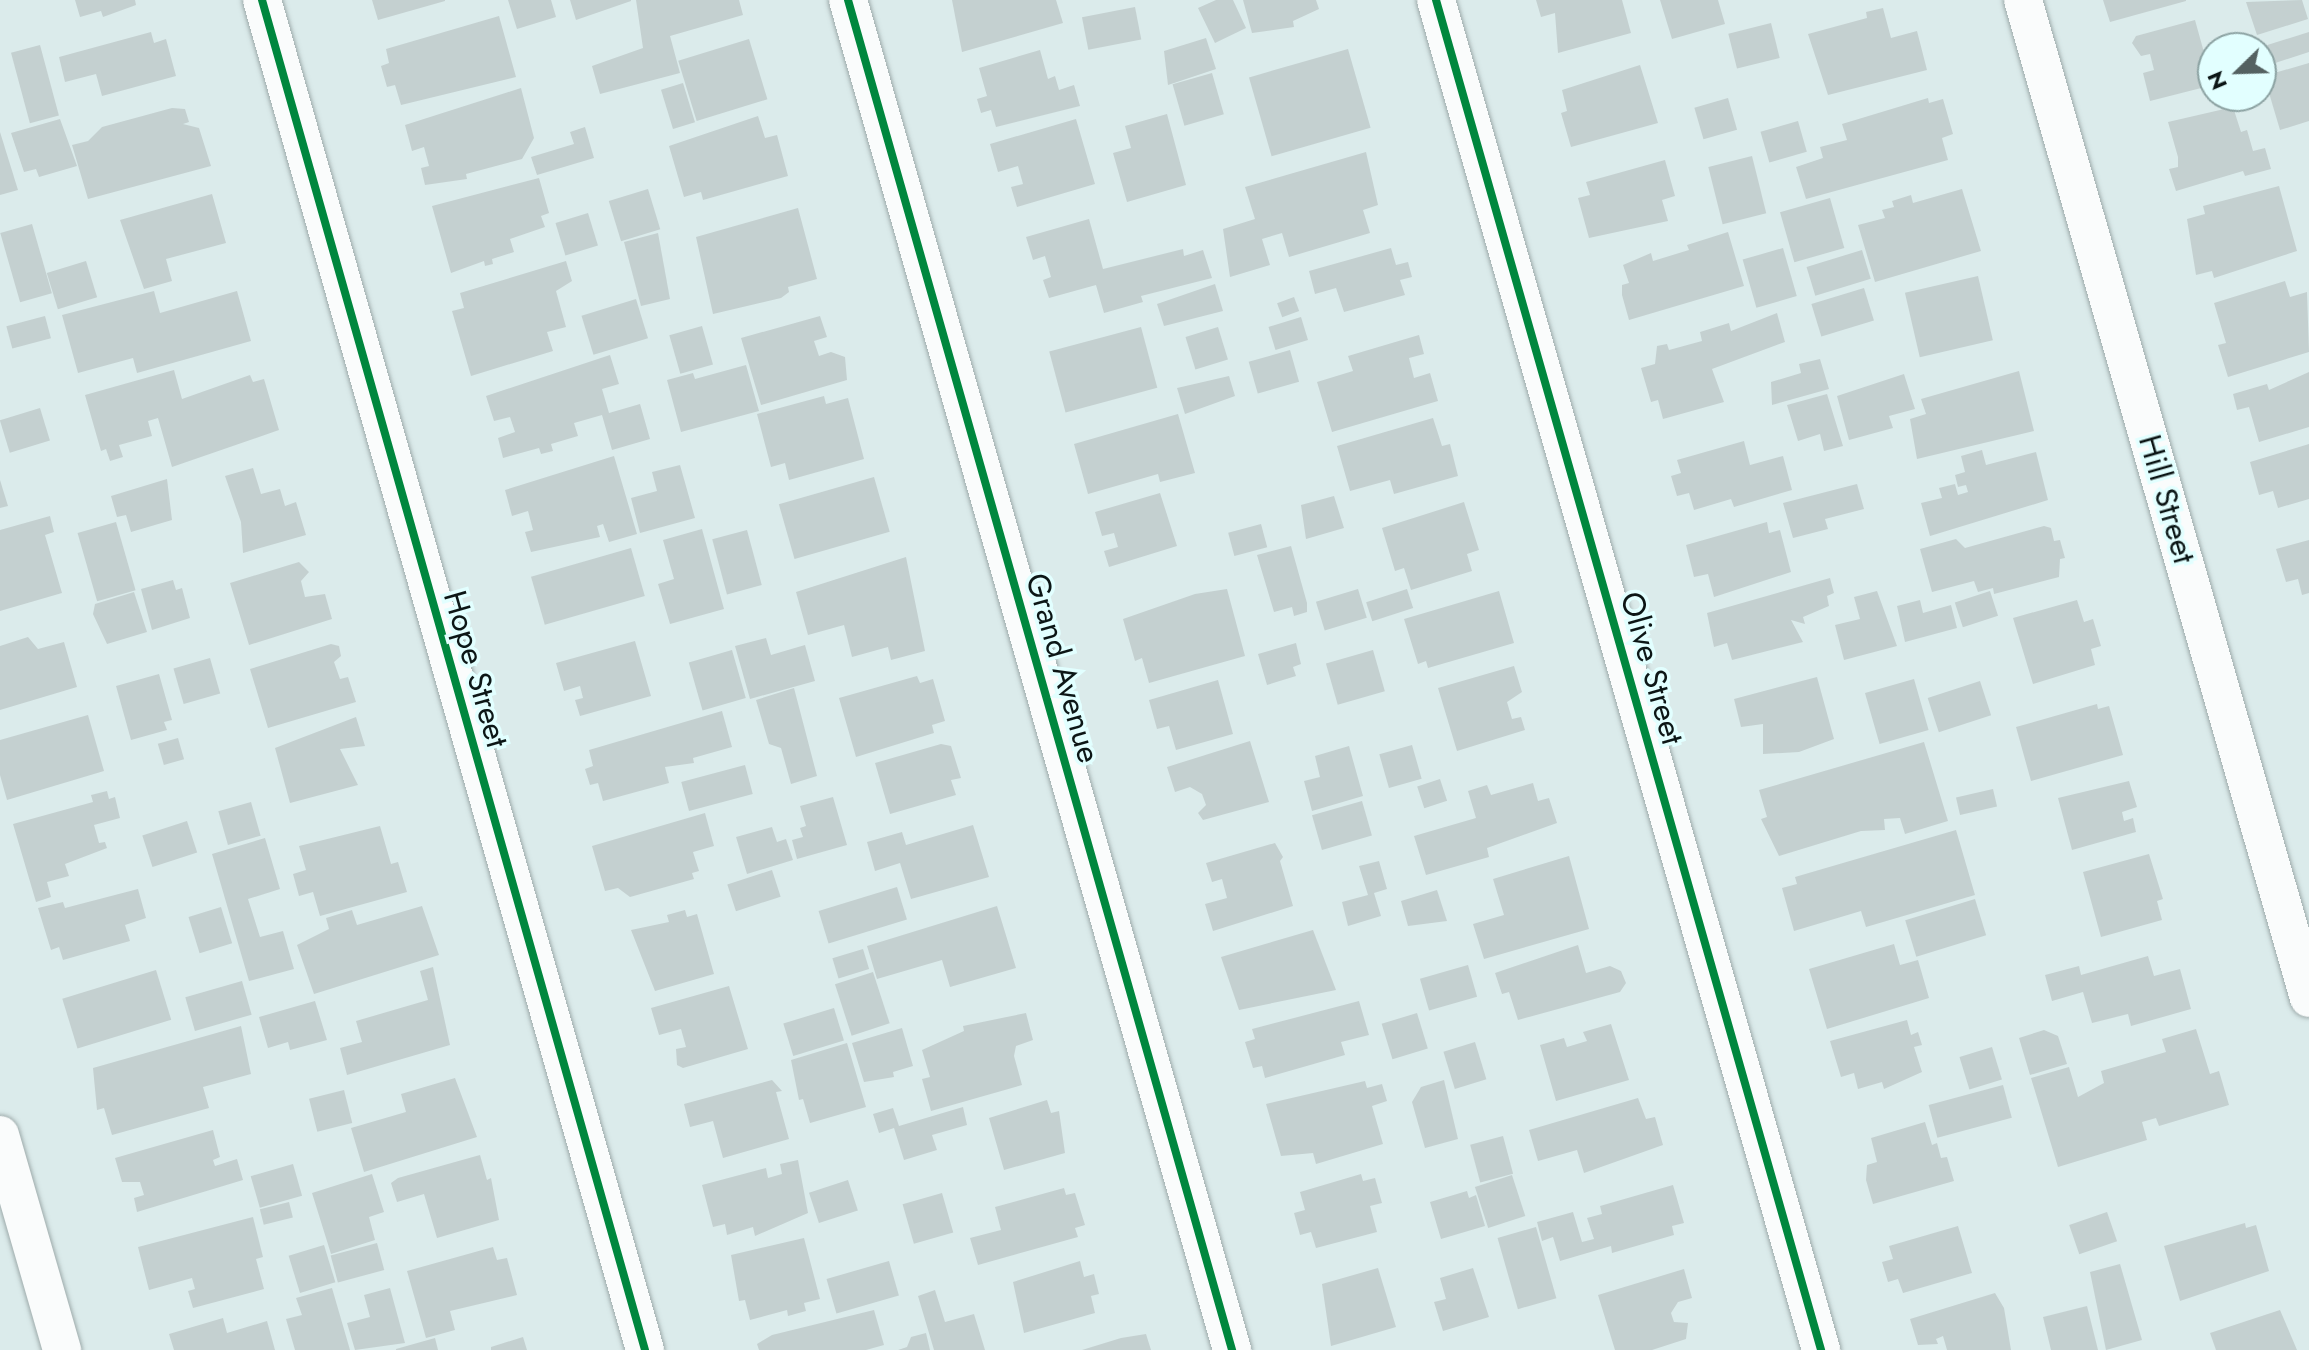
<!DOCTYPE html>
<html>
<head>
<meta charset="utf-8">
<style>
	body { margin:0 }
	#map { position:relative; width:2309px; height:1350px; overflow:hidden; background:#dbebeb; font-family:Jost,sans-serif }
	div>[style] { position:absolute }
	.building>* { inset:0; background:#c4d0d0; transform-origin:0 0 }
	.roads { filter:drop-shadow(0 0 2px #9eabab) drop-shadow(0 0 2px #9eabab) }
	.minor>* { height:38px; margin:-19px; padding:0 19px; transform-origin:19px; border-radius:19px; background:#fafcfc }
	.cycleway>* { height:8px; margin:-4px; padding:0 4px; transform-origin:4px; border-radius:4px; background:#00873e }
	span { translate:-50% -50%; white-space:nowrap; text-align:center; line-height:1.15; -webkit-text-stroke:7px #e2ffff; paint-order:stroke }
	.street-label { font-size:32px; color:#0c1616 }
	.north { position:absolute; left:2197px; top:32px; width:80px; height:80px; box-sizing:border-box; background:#e2ffff; border:2px solid #8ca2a2; border-radius:50%; rotate:247deg; font-size:22px; font-weight:700; line-height:32px; text-align:center; color:#0c1616 }
	.north::after { content:''; display:block; margin:auto; width:28px; height:36px; background:#546161; clip-path:polygon(50% 0,100% 100%,50% 72%,0 100%) }
</style>
</head>
<body>
<div id="map">
	<div class="building">
		<i style="clip-path:polygon(75px 0,135px 0,136px 5px,103px 17px,101px 11px,80px 17px)"></i>
		<i style="clip-path:polygon(372px 0,445px 0,445px 1px,378px 20px)"></i>
		<i style="clip-path:polygon(508px 0,551px 0,556px 17px,517px 29px)"></i>
		<i style="clip-path:polygon(570px 0,631px 0,631px 1px,576px 20px)"></i>
		<i style="clip-path:polygon(636px 0,739px 0,743px 15px,670px 36px,680px 73px,600px 94px,592px 66px,643px 48px)"></i>
		<i style="clip-path:polygon(952px 0,1056px 0,1063px 23px,962px 52px)"></i>
		<i style="clip-path:polygon(1216px 0,1233px 0,1246px 28px,1215px 43px,1198px 8px)"></i>
		<i style="clip-path:polygon(1243px 0,1316px 0,1319px 9px,1293px 21px,1294px 27px,1252px 33px)"></i>
		<i style="clip-path:polygon(1536px 0,1622px 0,1631px 33px,1558px 53px,1555px 13px,1541px 17px)"></i>
		<i style="clip-path:polygon(1660px 0,1718px 0,1725px 24px,1672px 39px)"></i>
		<i style="clip-path:polygon(2103px 0,2186px 0,2186px 1px,2110px 22px)"></i>
		<i style="clip-path:polygon(2302px 0,2308px 19px,2257px 35px,2246px 2px)"></i>
		<i style="left:1135px;top:7px;width:33px;height:54px;rotate:79deg"></i>
		<i style="clip-path:polygon(1883px 8px,1891px 38px,1917px 31px,1927px 70px,1828px 95px,1808px 34px,1867px 18px,1866px 12px)"></i>
		<i style="clip-path:polygon(499px 16px,516px 77px,401px 105px,395px 85px,387px 87px,381px 66px,389px 63px,386px 49px)"></i>
		<i style="clip-path:polygon(2195px 20px,2213px 85px,2150px 101px,2143px 73px,2154px 70px,2150px 54px,2141px 56px,2132px 43px,2136px 36px)"></i>
		<i style="left:1771px;top:23px;width:36px;height:44px;rotate:76deg"></i>
		<i style="clip-path:polygon(151px 32px,154px 43px,166px 39px,176px 76px,102px 96px,96px 74px,65px 82px,59px 57px)"></i>
		<i style="clip-path:polygon(2309px 32px,2309px 52px,2266px 66px,2261px 47px)"></i>
		<i style="clip-path:polygon(1206px 38px,1216px 69px,1168px 85px,1164px 51px)"></i>
		<i style="left:749px;top:39px;width:63px;height:74px;rotate:73deg"></i>
		<i style="left:40px;top:45px;width:73px;height:30px;rotate:75deg"></i>
		<i style="left:1348px;top:49px;width:82px;height:103px;rotate:74deg"></i>
		<i style="clip-path:polygon(1040px 50px,1048px 79px,1055px 76px,1059px 90px,1074px 85px,1080px 106px,996px 127px,991px 110px,981px 113px,977px 99px,987px 96px,979px 68px)"></i>
		<i style="clip-path:polygon(2309px 63px,2309px 121px,2280px 130px,2264px 76px)"></i>
		<i style="clip-path:polygon(1640px 65px,1658px 123px,1571px 147px,1561px 113px,1567px 111px,1562px 90px)"></i>
		<i style="left:1212px;top:73px;width:43px;height:41px;rotate:74deg"></i>
		<i style="left:683px;top:83px;width:41px;height:23px;rotate:73deg"></i>
		<i style="clip-path:polygon(521px 88px,534px 138px,522px 159px,466px 174px,467px 179px,425px 185px,421px 168px,429px 166px,424px 147px,412px 151px,405px 125px)"></i>
		<i style="left:1728px;top:98px;width:33px;height:35px;rotate:74deg"></i>
		<i style="clip-path:polygon(1928px 98px,1929px 103px,1943px 99px,1953px 134px,1942px 138px,1948px 160px,1806px 199px,1796px 167px,1823px 158px,1820px 147px,1847px 140px,1842px 124px)"></i>
		<i style="clip-path:polygon(2233px 107px,2241px 132px,2247px 130px,2253px 151px,2265px 148px,2271px 169px,2245px 176px,2243px 171px,2176px 191px,2169px 169px,2178px 167px,2178px 157px,2168px 122px)"></i>
		<i style="clip-path:polygon(172px 108px,185px 109px,189px 122px,183px 124px,199px 128px,211px 166px,88px 199px,72px 145px,88px 141px,102px 127px)"></i>
		<i style="clip-path:polygon(1167px 114px,1186px 185px,1127px 202px,1113px 153px,1131px 148px,1125px 126px)"></i>
		<i style="clip-path:polygon(758px 116px,765px 138px,777px 135px,788px 176px,703px 200px,701px 192px,684px 197px,669px 146px)"></i>
		<i style="clip-path:polygon(60px 119px,77px 166px,39px 177px,36px 169px,24px 172px,11px 133px)"></i>
		<i style="clip-path:polygon(1076px 119px,1095px 184px,1017px 207px,1011px 187px,1023px 184px,1018px 166px,998px 172px,990px 144px)"></i>
		<i style="left:1798px;top:121px;width:32px;height:39px;rotate:74deg"></i>
		<i style="clip-path:polygon(585px 127px,594px 158px,537px 175px,531px 157px,574px 144px,570px 132px)"></i>
		<i style="clip-path:polygon(0 132px,18px 190px,0 195px)"></i>
		<i style="clip-path:polygon(1366px 152px,1378px 205px,1363px 210px,1370px 233px,1289px 257px,1282px 233px,1262px 239px,1270px 265px,1230px 277px,1223px 229px,1255px 219px,1245px 187px)"></i>
		<i style="left:1752px;top:156px;width:59px;height:45px;rotate:76deg"></i>
		<i style="clip-path:polygon(1665px 160px,1675px 196px,1662px 200px,1668px 221px,1589px 238px,1578px 198px,1590px 195px,1586px 182px)"></i>
		<i style="clip-path:polygon(539px 178px,549px 213px,541px 216px,545px 227px,510px 239px,514px 252px,492px 259px,493px 264px,485px 266px,484px 261px,451px 273px,432px 206px)"></i>
		<i style="clip-path:polygon(2279px 186px,2297px 251px,2214px 278px,2212px 271px,2196px 275px,2187px 219px,2205px 214px,2203px 206px)"></i>
		<i style="left:648px;top:189px;width:42px;height:41px;rotate:73deg"></i>
		<i style="clip-path:polygon(1962px 189px,1981px 251px,1875px 282px,1858px 225px,1885px 218px,1882px 210px,1894px 207px,1892px 201px,1911px 195px,1913px 203px)"></i>
		<i style="clip-path:polygon(212px 194px,226px 243px,166px 259px,172px 281px,144px 289px,120px 220px)"></i>
		<i style="left:1830px;top:198px;width:52px;height:52px;rotate:74deg"></i>
		<i style="clip-path:polygon(798px 208px,817px 279px,788px 287px,789px 292px,781px 298px,713px 314px,696px 237px)"></i>
		<i style="left:588px;top:213px;width:34px;height:34px;rotate:73deg"></i>
		<i style="clip-path:polygon(1089px 219px,1103px 269px,1183px 249px,1184px 256px,1203px 250px,1212px 278px,1141px 296px,1143px 302px,1104px 313px,1096px 285px,1049px 298px,1043px 280px,1051px 277px,1045px 256px,1033px 260px,1026px 237px)"></i>
		<i style="left:32px;top:224px;width:72px;height:33px;rotate:74deg"></i>
		<i style="clip-path:polygon(1728px 232px,1744px 286px,1629px 320px,1622px 295px,1622px 285px,1629px 283px,1623px 265px,1651px 253px,1653px 261px,1689px 250px,1687px 245px)"></i>
		<i style="clip-path:polygon(658px 233px,670px 299px,641px 306px,624px 242px)"></i>
		<i style="clip-path:polygon(1391px 248px,1396px 265px,1408px 262px,1412px 277px,1400px 280px,1405px 295px,1344px 312px,1336px 288px,1315px 294px,1309px 271px)"></i>
		<i style="left:1783px;top:248px;width:50px;height:42px;rotate:74deg"></i>
		<i style="left:1862px;top:250px;width:30px;height:58px;rotate:73deg"></i>
		<i style="left:86px;top:261px;width:38px;height:41px;rotate:73deg"></i>
		<i style="clip-path:polygon(566px 261px,572px 281px,556px 291px,566px 327px,547px 332px,553px 351px,471px 376px,452px 311px,464px 308px,460px 293px)"></i>
		<i style="left:1978px;top:276px;width:66px;height:75px;rotate:77deg"></i>
		<i style="clip-path:polygon(2285px 281px,2290px 297px,2307px 292px,2309px 352px,2228px 377px,2218px 345px,2226px 343px,2214px 303px)"></i>
		<i style="clip-path:polygon(1215px 284px,1223px 311px,1164px 326px,1157px 304px)"></i>
		<i style="left:1864px;top:288px;width:34px;height:55px;rotate:73deg"></i>
		<i style="clip-path:polygon(154px 291px,160px 313px,237px 291px,251px 341px,137px 373px,133px 358px,78px 373px,62px 315px)"></i>
		<i style="left:1294px;top:297px;width:15px;height:18px;rotate:70deg"></i>
		<i style="left:636px;top:299px;width:41px;height:57px;rotate:73deg"></i>
		<i style="clip-path:polygon(1777px 313px,1785px 342px,1712px 369px,1724px 402px,1663px 419px,1658px 400px,1651px 402px,1641px 368px,1655px 364px,1657px 346px,1667px 344px,1669px 350px,1702px 341px,1700px 332px,1729px 323px,1731px 331px)"></i>
		<i style="left:45px;top:316px;width:23px;height:40px;rotate:75deg"></i>
		<i style="clip-path:polygon(820px 316px,827px 337px,814px 341px,819px 356px,831px 352px,845px 357px,847px 380px,761px 405px,741px 338px)"></i>
		<i style="left:1301px;top:317px;width:24px;height:34px;rotate:73deg"></i>
		<i style="left:702px;top:326px;width:40px;height:34px;rotate:74deg"></i>
		<i style="left:1141px;top:327px;width:63px;height:95px;rotate:75deg"></i>
		<i style="left:1218px;top:327px;width:34px;height:34px;rotate:73deg"></i>
		<i style="clip-path:polygon(1419px 335px,1424px 354px,1409px 358px,1414px 378px,1430px 373px,1438px 401px,1332px 432px,1317px 382px,1353px 371px,1348px 356px)"></i>
		<i style="left:1290px;top:350px;width:33px;height:43px;rotate:74deg"></i>
		<i style="clip-path:polygon(610px 355px,619px 384px,602px 389px,609px 413px,640px 404px,650px 439px,612px 450px,602px 415px,574px 423px,578px 436px,551px 444px,553px 451px,541px 454px,539px 448px,503px 458px,498px 438px,515px 432px,510px 417px,494px 421px,486px 396px)"></i>
		<i style="clip-path:polygon(1820px 359px,1829px 389px,1772px 405px,1771px 382px,1801px 373px,1799px 364px)"></i>
		<i style="clip-path:polygon(746px 365px,759px 411px,681px 432px,667px 380px,693px 373px,695px 379px)"></i>
		<i style="clip-path:polygon(174px 370px,182px 399px,250px 375px,253px 382px,264px 379px,279px 430px,172px 467px,158px 418px,148px 421px,152px 436px,119px 445px,123px 457px,110px 461px,106px 449px,101px 451px,85px 395px)"></i>
		<i style="clip-path:polygon(2019px 371px,2034px 431px,1917px 459px,1910px 419px,1926px 414px,1921px 399px)"></i>
		<i style="clip-path:polygon(2309px 372px,2309px 427px,2259px 442px,2249px 407px,2237px 410px,2233px 394px,2267px 384px,2269px 390px)"></i>
		<i style="clip-path:polygon(1904px 374px,1915px 409px,1889px 416px,1893px 428px,1849px 440px,1837px 396px)"></i>
		<i style="clip-path:polygon(1229px 376px,1235px 396px,1185px 414px,1177px 388px)"></i>
		<i style="clip-path:polygon(1827px 394px,1843px 446px,1824px 451px,1820px 434px,1798px 441px,1787px 405px)"></i>
		<i style="clip-path:polygon(824px 396px,826px 404px,848px 398px,864px 459px,789px 480px,785px 463px,771px 467px,757px 414px)"></i>
		<i style="left:40px;top:408px;width:34px;height:42px;rotate:73deg"></i>
		<i style="clip-path:polygon(1178px 414px,1195px 473px,1160px 482px,1158px 474px,1088px 494px,1074px 444px)"></i>
		<i style="clip-path:polygon(1433px 418px,1442px 446px,1450px 444px,1458px 476px,1394px 494px,1390px 480px,1350px 491px,1337px 446px)"></i>
		<i style="clip-path:polygon(1744px 441px,1750px 465px,1783px 456px,1792px 490px,1734px 507px,1731px 499px,1694px 510px,1689px 493px,1677px 496px,1671px 476px,1681px 473px,1677px 460px)"></i>
		<i style="clip-path:polygon(2309px 444px,2309px 499px,2278px 508px,2273px 491px,2259px 495px,2250px 462px)"></i>
		<i style="clip-path:polygon(1982px 450px,1986px 465px,2036px 452px,2048px 500px,1930px 536px,1921px 503px,1942px 498px,1939px 488px,1955px 484px,1958px 495px,1968px 492px,1966px 485px,1958px 487px,1955px 475px,1965px 472px,1961px 456px)"></i>
		<i style="clip-path:polygon(614px 456px,637px 534px,609px 542px,603px 524px,597px 526px,600px 537px,531px 552px,525px 532px,533px 530px,528px 511px,512px 516px,505px 490px)"></i>
		<i style="clip-path:polygon(680px 465px,695px 518px,640px 533px,631px 498px,657px 491px,652px 472px)"></i>
		<i style="clip-path:polygon(253px 468px,261px 494px,280px 489px,285px 506px,296px 502px,306px 535px,243px 553px,241px 522px,225px 476px)"></i>
		<i style="left:874px;top:477px;width:57px;height:99px;rotate:74deg"></i>
		<i style="clip-path:polygon(167px 479px,172px 520px,131px 532px,126px 515px,117px 517px,111px 496px)"></i>
		<i style="clip-path:polygon(0 480px,8px 506px,0 508px)"></i>
		<i style="clip-path:polygon(1857px 484px,1864px 509px,1825px 519px,1828px 529px,1793px 538px,1783px 503px)"></i>
		<i style="clip-path:polygon(1160px 493px,1177px 546px,1109px 567px,1104px 551px,1118px 547px,1114px 533px,1102px 536px,1095px 512px)"></i>
		<i style="clip-path:polygon(1334px 496px,1344px 528px,1306px 539px,1301px 505px)"></i>
		<i style="clip-path:polygon(1464px 502px,1479px 550px,1467px 554px,1472px 571px,1411px 590px,1404px 568px,1395px 571px,1382px 528px)"></i>
		<i style="clip-path:polygon(50px 516px,54px 532px,45px 535px,62px 593px,0 611px,0 530px)"></i>
		<i style="left:116px;top:522px;width:71px;height:40px;rotate:74deg"></i>
		<i style="clip-path:polygon(1767px 522px,1769px 533px,1780px 530px,1791px 572px,1714px 597px,1708px 574px,1694px 577px,1686px 545px)"></i>
		<i style="left:1261px;top:524px;width:24px;height:34px;rotate:75deg"></i>
		<i style="clip-path:polygon(2044px 526px,2051px 528px,2054px 541px,2060px 540px,2065px 558px,2060px 559px,2059px 577px,1994px 594px,1993px 588px,1978px 592px,1974px 581px,1932px 592px,1920px 549px,1956px 539px,1965px 548px)"></i>
		<i style="clip-path:polygon(702px 529px,724px 609px,670px 624px,658px 584px,674px 579px,663px 540px)"></i>
		<i style="left:747px;top:530px;width:57px;height:36px;rotate:75deg"></i>
		<i style="clip-path:polygon(2309px 540px,2309px 593px,2302px 595px,2298px 579px,2286px 582px,2276px 549px)"></i>
		<i style="clip-path:polygon(1291px 546px,1307px 603px,1307px 612px,1294px 616px,1292px 607px,1274px 612px,1257px 555px)"></i>
		<i style="left:631px;top:548px;width:50px;height:104px;rotate:74deg"></i>
		<i style="clip-path:polygon(906px 557px,925px 651px,891px 660px,888px 647px,852px 657px,844px 625px,808px 635px,796px 592px)"></i>
		<i style="clip-path:polygon(299px 562px,309px 572px,301px 581px,305px 597px,325px 594px,332px 619px,249px 645px,230px 583px)"></i>
		<i style="clip-path:polygon(1830px 578px,1834px 593px,1827px 596px,1829px 606px,1803px 617px,1805px 624px,1791px 620px,1803px 642px,1732px 660px,1727px 643px,1714px 647px,1707px 613px)"></i>
		<i style="clip-path:polygon(173px 580px,176px 590px,182px 588px,190px 618px,152px 630px,141px 589px)"></i>
		<i style="clip-path:polygon(1227px 589px,1245px 656px,1149px 683px,1142px 658px,1135px 661px,1123px 619px,1195px 594px)"></i>
		<i style="left:1358px;top:589px;width:30px;height:44px;rotate:73deg"></i>
		<i style="left:1407px;top:589px;width:20px;height:43px;rotate:72deg"></i>
		<i style="clip-path:polygon(1499px 591px,1514px 643px,1428px 668px,1426px 661px,1418px 664px,1404px 619px)"></i>
		<i style="clip-path:polygon(1877px 591px,1897px 646px,1844px 660px,1835px 625px,1860px 619px,1854px 597px)"></i>
		<i style="left:1990px;top:591px;width:26px;height:37px;rotate:72deg"></i>
		<i style="clip-path:polygon(134px 592px,147px 632px,107px 644px,93px 614px,95px 604px)"></i>
		<i style="clip-path:polygon(1920px 600px,1923px 613px,1951px 605px,1957px 628px,1905px 642px,1897px 606px)"></i>
		<i style="clip-path:polygon(2077px 600px,2084px 622px,2093px 619px,2101px 646px,2091px 649px,2095px 665px,2033px 684px,2013px 618px)"></i>
		<i style="clip-path:polygon(28px 637px,38px 649px,64px 642px,77px 687px,0 710px,0 646px)"></i>
		<i style="clip-path:polygon(766px 638px,771px 655px,805px 645px,815px 681px,750px 699px,735px 646px)"></i>
		<i style="clip-path:polygon(635px 641px,651px 696px,580px 716px,575px 700px,583px 698px,580px 686px,564px 691px,556px 663px)"></i>
		<i style="clip-path:polygon(1296px 643px,1301px 664px,1293px 667px,1296px 676px,1267px 685px,1258px 654px)"></i>
		<i style="clip-path:polygon(331px 644px,339px 646px,341px 656px,334px 662px,340px 679px,348px 677px,356px 702px,268px 728px,250px 669px)"></i>
		<i style="left:732px;top:650px;width:50px;height:45px;rotate:74deg"></i>
		<i style="left:1373px;top:650px;width:43px;height:49px;rotate:74deg"></i>
		<i style="left:210px;top:658px;width:37px;height:38px;rotate:74deg"></i>
		<i style="clip-path:polygon(1514px 666px,1522px 692px,1507px 702px,1512px 719px,1521px 717px,1525px 730px,1457px 751px,1438px 688px)"></i>
		<i style="clip-path:polygon(159px 674px,172px 720px,164px 722px,167px 730px,131px 740px,116px 686px)"></i>
		<i style="clip-path:polygon(917px 676px,920px 683px,933px 679px,945px 721px,932px 725px,934px 733px,856px 757px,839px 698px)"></i>
		<i style="clip-path:polygon(1817px 677px,1834px 739px,1799px 752px,1763px 754px,1763px 724px,1741px 727px,1734px 699px)"></i>
		<i style="left:1914px;top:679px;width:53px;height:51px;rotate:74deg"></i>
		<i style="clip-path:polygon(1218px 680px,1233px 734px,1176px 750px,1169px 726px,1157px 729px,1149px 700px)"></i>
		<i style="left:1980px;top:681px;width:36px;height:55px;rotate:72deg"></i>
		<i style="clip-path:polygon(794px 688px,817px 776px,791px 784px,781px 748px,769px 744px,756px 700px)"></i>
		<i style="clip-path:polygon(2097px 704px,2098px 709px,2109px 706px,2123px 755px,2031px 781px,2016px 727px)"></i>
		<i style="clip-path:polygon(722px 711px,732px 747px,693px 758px,694px 763px,665px 767px,669px 783px,603px 801px,598px 783px,590px 785px,585px 769px,593px 766px,589px 750px)"></i>
		<i style="clip-path:polygon(88px 715px,104px 771px,7px 800px,0 775px,0 740px)"></i>
		<i style="clip-path:polygon(356px 717px,365px 746px,340px 749px,358px 785px,290px 803px,275px 748px)"></i>
		<i style="left:178px;top:738px;width:22px;height:21px;rotate:74deg"></i>
		<i style="clip-path:polygon(1250px 741px,1269px 802px,1203px 820px,1198px 813px,1206px 805px,1202px 794px,1190px 787px,1175px 792px,1167px 767px)"></i>
		<i style="clip-path:polygon(1924px 742px,1948px 821px,1905px 834px,1900px 818px,1884px 819px,1885px 830px,1861px 831px,1779px 856px,1761px 819px,1767px 817px,1759px 790px)"></i>
		<i style="clip-path:polygon(941px 744px,951px 746px,961px 778px,951px 780px,956px 795px,890px 814px,875px 763px)"></i>
		<i style="left:1412px;top:745px;width:35px;height:34px;rotate:74deg"></i>
		<i style="clip-path:polygon(1349px 746px,1363px 796px,1312px 811px,1304px 781px,1320px 777px,1315px 756px)"></i>
		<i style="left:745px;top:765px;width:30px;height:66px;rotate:75deg"></i>
		<i style="left:1440px;top:779px;width:23px;height:24px;rotate:72deg"></i>
		<i style="clip-path:polygon(2129px 781px,2137px 807px,2122px 812px,2124px 821px,2133px 818px,2136px 832px,2072px 850px,2058px 798px)"></i>
		<i style="clip-path:polygon(1533px 783px,1538px 801px,1549px 798px,1557px 823px,1487px 848px,1489px 857px,1426px 875px,1414px 836px,1476px 818px,1468px 791px,1487px 785px,1491px 795px)"></i>
		<i style="left:1993px;top:789px;width:18px;height:38px;rotate:77deg"></i>
		<i style="clip-path:polygon(107px 791px,109px 799px,115px 797px,120px 818px,94px 825px,99px 843px,105px 842px,107px 848px,65px 864px,69px 876px,47px 882px,51px 897px,36px 902px,13px 824px,93px 802px,91px 795px)"></i>
		<i style="clip-path:polygon(833px 797px,847px 845px,797px 859px,792px 840px,803px 837px,800px 828px,806px 826px,800px 806px)"></i>
		<i style="left:1362px;top:801px;width:36px;height:52px;rotate:74deg"></i>
		<i style="left:251px;top:802px;width:35px;height:34px;rotate:74deg"></i>
		<i style="clip-path:polygon(705px 813px,714px 846px,693px 852px,699px 871px,692px 873px,694px 879px,630px 897px,618px 888px,605px 891px,592px 846px)"></i>
		<i style="left:187px;top:821px;width:33px;height:47px;rotate:72deg"></i>
		<i style="clip-path:polygon(973px 825px,989px 877px,911px 899px,900px 863px,875px 871px,867px 842px,902px 832px,906px 845px)"></i>
		<i style="clip-path:polygon(380px 826px,391px 864px,398px 862px,407px 892px,320px 916px,313px 892px,299px 896px,293px 874px,306px 870px,299px 846px)"></i>
		<i style="clip-path:polygon(772px 827px,777px 842px,786px 839px,793px 860px,747px 874px,736px 837px)"></i>
		<i style="clip-path:polygon(1956px 830px,1975px 895px,1866px 927px,1861px 911px,1794px 931px,1782px 888px,1797px 884px,1795px 877px)"></i>
		<i style="clip-path:polygon(265px 838px,280px 889px,248px 899px,260px 937px,283px 931px,294px 969px,249px 981px,212px 854px)"></i>
		<i style="clip-path:polygon(1275px 843px,1283px 857px,1280px 861px,1293px 906px,1213px 931px,1205px 904px,1227px 898px,1222px 879px,1212px 882px,1206px 863px)"></i>
		<i style="clip-path:polygon(2149px 854px,2163px 899px,2157px 901px,2162px 920px,2101px 937px,2083px 872px)"></i>
		<i style="clip-path:polygon(1569px 856px,1589px 929px,1484px 959px,1473px 924px,1504px 915px,1493px 879px)"></i>
		<i style="clip-path:polygon(1379px 861px,1387px 889px,1374px 893px,1381px 916px,1348px 926px,1342px 902px,1368px 895px,1359px 866px)"></i>
		<i style="left:772px;top:870px;width:28px;height:47px;rotate:72deg"></i>
		<i style="left:897px;top:887px;width:34px;height:82px;rotate:73deg"></i>
		<i style="clip-path:polygon(138px 889px,146px 918px,125px 925px,130px 941px,63px 960px,59px 947px,51px 950px,38px 908px,63px 902px,65px 908px)"></i>
		<i style="clip-path:polygon(1437px 890px,1447px 921px,1408px 926px,1401px 901px)"></i>
		<i style="left:1975px;top:899px;width:38px;height:73px;rotate:73deg"></i>
		<i style="clip-path:polygon(422px 906px,439px 955px,314px 994px,297px 945px,329px 929px,326px 918px,352px 910px,357px 925px)"></i>
		<i style="clip-path:polygon(997px 906px,1016px 968px,950px 987px,942px 960px,877px 979px,867px 946px)"></i>
		<i style="left:221px;top:907px;width:38px;height:34px;rotate:73deg"></i>
		<i style="clip-path:polygon(685px 910px,687px 917px,697px 914px,714px 974px,655px 991px,631px 930px,669px 922px,667px 915px)"></i>
		<i style="clip-path:polygon(1313px 930px,1336px 990px,1239px 1010px,1221px 957px)"></i>
		<i style="clip-path:polygon(1894px 944px,1900px 965px,1918px 960px,1929px 998px,1827px 1029px,1809px 969px)"></i>
		<i style="clip-path:polygon(1578px 945px,1586px 973px,1610px 966px,1621px 971px,1626px 983px,1620px 992px,1518px 1020px,1509px 992px,1502px 994px,1495px 973px)"></i>
		<i style="left:863px;top:949px;width:21px;height:32px;rotate:73deg"></i>
		<i style="clip-path:polygon(2148px 956px,2154px 976px,2180px 969px,2191px 1009px,2131px 1026px,2128px 1014px,2092px 1023px,2083px 992px,2052px 1001px,2045px 975px,2079px 966px,2081px 975px)"></i>
		<i style="left:1468px;top:965px;width:33px;height:50px;rotate:74deg"></i>
		<i style="clip-path:polygon(433px 967px,450px 1045px,347px 1075px,340px 1048px,362px 1042px,356px 1021px,428px 1000px,420px 971px)"></i>
		<i style="left:156px;top:970px;width:52px;height:98px;rotate:73deg"></i>
		<i style="left:873px;top:972px;width:54px;height:40px;rotate:72deg"></i>
		<i style="left:242px;top:981px;width:35px;height:59px;rotate:74deg"></i>
		<i style="clip-path:polygon(729px 986px,748px 1049px,683px 1068px,677px 1065px,676px 1049px,686px 1047px,681px 1029px,659px 1035px,651px 1008px)"></i>
		<i style="clip-path:polygon(315px 1001px,327px 1040px,290px 1050px,288px 1042px,268px 1048px,259px 1017px)"></i>
		<i style="clip-path:polygon(1359px 1001px,1369px 1035px,1341px 1042px,1345px 1055px,1265px 1078px,1262px 1066px,1253px 1068px,1245px 1042px,1255px 1039px,1252px 1029px)"></i>
		<i style="left:834px;top:1008px;width:34px;height:53px;rotate:73deg"></i>
		<i style="clip-path:polygon(1026px 1013px,1033px 1040px,1016px 1046px,1014px 1056px,1022px 1085px,931px 1111px,922px 1079px,930px 1077px,922px 1050px,964px 1031px,963px 1026px)"></i>
		<i style="left:1417px;top:1013px;width:37px;height:37px;rotate:73deg"></i>
		<i style="clip-path:polygon(1907px 1020px,1911px 1035px,1918px 1032px,1922px 1045px,1914px 1047px,1922px 1072px,1884px 1089px,1882px 1082px,1858px 1089px,1854px 1073px,1841px 1077px,1830px 1041px)"></i>
		<i style="clip-path:polygon(1611px 1024px,1629px 1080px,1556px 1101px,1540px 1045px,1564px 1038px,1567px 1047px,1587px 1041px,1583px 1032px)"></i>
		<i style="clip-path:polygon(241px 1026px,251px 1074px,203px 1087px,209px 1108px,112px 1135px,104px 1108px,97px 1110px,93px 1068px)"></i>
		<i style="clip-path:polygon(902px 1028px,913px 1066px,893px 1072px,894px 1077px,864px 1082px,852px 1043px)"></i>
		<i style="clip-path:polygon(2196px 1029px,2210px 1074px,2219px 1071px,2229px 1105px,2159px 1126px,2156px 1118px,2142px 1122px,2147px 1140px,2058px 1167px,2031px 1078px,2069px 1067px,2078px 1097px,2104px 1083px,2101px 1071px,2166px 1052px,2162px 1039px)"></i>
		<i style="clip-path:polygon(2044px 1030px,2058px 1036px,2067px 1064px,2030px 1075px,2019px 1038px)"></i>
		<i style="left:1475px;top:1042px;width:39px;height:33px;rotate:73deg"></i>
		<i style="clip-path:polygon(847px 1043px,866px 1107px,810px 1123px,803px 1099px,799px 1100px,791px 1060px)"></i>
		<i style="left:1992px;top:1047px;width:34px;height:34px;rotate:73deg"></i>
		<i style="clip-path:polygon(455px 1078px,477px 1137px,364px 1172px,351px 1128px,406px 1112px,401px 1094px)"></i>
		<i style="clip-path:polygon(772px 1080px,782px 1091px,776px 1092px,789px 1139px,723px 1158px,713px 1121px,690px 1127px,684px 1104px)"></i>
		<i style="clip-path:polygon(1444px 1080px,1458px 1139px,1425px 1148px,1412px 1102px,1421px 1087px)"></i>
		<i style="clip-path:polygon(1365px 1081px,1367px 1088px,1382px 1084px,1387px 1101px,1372px 1106px,1383px 1144px,1316px 1164px,1313px 1153px,1281px 1156px,1266px 1104px)"></i>
		<i style="left:2003px;top:1085px;width:34px;height:77px;rotate:75deg"></i>
		<i style="left:344px;top:1090px;width:34px;height:36px;rotate:76deg"></i>
		<i style="clip-path:polygon(1638px 1098px,1646px 1119px,1655px 1117px,1663px 1145px,1584px 1173px,1577px 1150px,1538px 1161px,1529px 1130px)"></i>
		<i style="clip-path:polygon(1047px 1100px,1051px 1113px,1059px 1111px,1065px 1153px,1004px 1170px,989px 1118px)"></i>
		<i style="clip-path:polygon(963px 1107px,967px 1125px,932px 1135px,937px 1150px,904px 1160px,894px 1128px,879px 1133px,873px 1114px,893px 1108px,899px 1126px)"></i>
		<i style="clip-path:polygon(1925px 1122px,1932px 1145px,1937px 1143px,1941px 1158px,1947px 1157px,1954px 1181px,1873px 1204px,1866px 1180px,1867px 1165px,1877px 1162px,1871px 1138px)"></i>
		<i style="clip-path:polygon(213px 1130px,220px 1157px,213px 1160px,215px 1166px,237px 1159px,243px 1180px,137px 1212px,134px 1198px,144px 1195px,140px 1182px,122px 1182px,115px 1158px)"></i>
		<i style="left:1503px;top:1136px;width:39px;height:34px;rotate:75deg"></i>
		<i style="clip-path:polygon(480px 1155px,487px 1180px,491px 1178px,499px 1220px,437px 1238px,424px 1194px,397px 1202px,391px 1183px,398px 1178px)"></i>
		<i style="clip-path:polygon(798px 1160px,808px 1213px,755px 1236px,753px 1227px,727px 1235px,725px 1224px,713px 1227px,702px 1185px,766px 1168px,768px 1178px,782px 1174px,780px 1164px)"></i>
		<i style="left:293px;top:1164px;width:33px;height:44px;rotate:74deg"></i>
		<i style="clip-path:polygon(372px 1174px,384px 1212px,369px 1217px,375px 1240px,331px 1254px,312px 1193px)"></i>
		<i style="clip-path:polygon(1361px 1174px,1363px 1181px,1375px 1178px,1382px 1203px,1370px 1206px,1377px 1232px,1316px 1248px,1311px 1232px,1300px 1235px,1294px 1213px,1305px 1210px,1300px 1192px)"></i>
		<i style="left:1512px;top:1175px;width:43px;height:39px;rotate:72deg"></i>
		<i style="left:848px;top:1180px;width:32px;height:41px;rotate:72deg"></i>
		<i style="clip-path:polygon(1673px 1185px,1684px 1223px,1672px 1226px,1674px 1235px,1612px 1253px,1611px 1246px,1560px 1261px,1553px 1237px,1542px 1241px,1537px 1222px,1573px 1212px,1582px 1242px,1594px 1239px,1587px 1218px,1602px 1214px,1600px 1206px)"></i>
		<i style="clip-path:polygon(1064px 1188px,1066px 1195px,1075px 1193px,1085px 1225px,1075px 1228px,1078px 1237px,978px 1265px,970px 1238px,1001px 1230px,995px 1207px)"></i>
		<i style="clip-path:polygon(1467px 1191px,1469px 1198px,1476px 1195px,1485px 1226px,1441px 1239px,1430px 1202px)"></i>
		<i style="left:942px;top:1193px;width:41px;height:41px;rotate:74deg"></i>
		<i style="left:289px;top:1202px;width:16px;height:30px;rotate:76deg"></i>
		<i style="left:2107px;top:1212px;width:31px;height:40px;rotate:71deg"></i>
		<i style="clip-path:polygon(253px 1217px,263px 1257px,256px 1259px,264px 1289px,193px 1308px,188px 1291px,195px 1289px,192px 1278px,149px 1290px,138px 1247px)"></i>
		<i style="clip-path:polygon(2245px 1223px,2246px 1228px,2256px 1225px,2269px 1271px,2180px 1301px,2164px 1246px)"></i>
		<i style="clip-path:polygon(1958px 1226px,1972px 1273px,1903px 1293px,1898px 1279px,1888px 1282px,1882px 1262px,1893px 1259px,1889px 1246px)"></i>
		<i style="left:1536px;top:1227px;width:74px;height:40px;rotate:74deg"></i>
		<i style="clip-path:polygon(804px 1238px,820px 1299px,804px 1303px,806px 1311px,788px 1316px,787px 1310px,750px 1320px,745px 1300px,739px 1301px,731px 1255px)"></i>
		<i style="left:377px;top:1243px;width:28px;height:48px;rotate:75deg"></i>
		<i style="left:324px;top:1245px;width:39px;height:37px;rotate:73deg"></i>
		<i style="clip-path:polygon(493px 1247px,497px 1260px,507px 1258px,517px 1295px,450px 1311px,455px 1330px,426px 1338px,407px 1271px)"></i>
		<i style="left:889px;top:1261px;width:36px;height:65px;rotate:74deg"></i>
		<i style="clip-path:polygon(1080px 1261px,1084px 1277px,1094px 1274px,1099px 1294px,1091px 1296px,1095px 1313px,1024px 1333px,1013px 1282px)"></i>
		<i style="clip-path:polygon(2120px 1264px,2142px 1340px,2106px 1350px,2090px 1272px)"></i>
		<i style="clip-path:polygon(1378px 1268px,1396px 1327px,1331px 1346px,1322px 1284px)"></i>
		<i style="clip-path:polygon(1473px 1268px,1489px 1317px,1443px 1331px,1434px 1302px,1446px 1299px,1440px 1278px)"></i>
		<i style="clip-path:polygon(1684px 1269px,1692px 1298px,1678px 1302px,1671px 1313px,1674px 1322px,1688px 1323px,1686px 1339px,1652px 1350px,1615px 1350px,1598px 1295px)"></i>
		<i style="clip-path:polygon(332px 1288px,350px 1350px,295px 1350px,286px 1319px,302px 1315px,296px 1298px)"></i>
		<i style="clip-path:polygon(390px 1288px,405px 1343px,355px 1350px,347px 1323px,370px 1317px,364px 1295px)"></i>
		<i style="clip-path:polygon(935px 1290px,945px 1322px,974px 1314px,985px 1350px,934px 1350px,918px 1296px)"></i>
		<i style="clip-path:polygon(1995px 1293px,2004px 1308px,2011px 1350px,1947px 1350px,1943px 1336px,1936px 1339px,1938px 1344px,1918px 1345px,1910px 1319px)"></i>
		<i style="clip-path:polygon(2087px 1306px,2098px 1350px,2051px 1350px,2043px 1317px)"></i>
		<i style="clip-path:polygon(874px 1310px,884px 1345px,866px 1350px,759px 1350px,757px 1344px,772px 1335px)"></i>
		<i style="clip-path:polygon(2280px 1310px,2297px 1350px,2216px 1350px,2210px 1333px)"></i>
		<i style="clip-path:polygon(223px 1318px,227px 1333px,267px 1321px,275px 1350px,174px 1350px,169px 1334px)"></i>
		<i style="clip-path:polygon(926px 1333px,930px 1350px,898px 1350px,907px 1347px,911px 1337px)"></i>
		<i style="clip-path:polygon(1146px 1334px,1151px 1350px,1082px 1350px,1121px 1338px)"></i>
		<i style="clip-path:polygon(523px 1337px,527px 1350px,491px 1350px,491px 1347px)"></i>
		<i style="clip-path:polygon(435px 1338px,438px 1350px,396px 1350px,396px 1349px)"></i>
	</div>
	<div class="roads">
		<div class="minor">
			<i style="left:262px;top:0;width:1403px;rotate:74.16deg"></i>
			<i style="left:848px;top:0;width:1404px;rotate:74.12deg"></i>
			<i style="left:1436px;top:0;width:1404px;rotate:74.08deg"></i>
			<i style="left:2023px;top:0;width:1038px;rotate:74.01deg"></i>
			<i style="left:0;top:1135px;width:224px;rotate:73.9deg"></i>
		</div>
	</div>
	<div class="cycleway">
		<i style="left:262px;top:0;width:1403px;rotate:74.16deg"></i>
		<i style="left:848px;top:0;width:1404px;rotate:74.12deg"></i>
		<i style="left:1436px;top:0;width:1404px;rotate:74.08deg"></i>
	</div>
	<div class="street-label">
		<span style="left:2167px;top:499px;rotate:74deg">Hill Street</span>
		<span style="left:1063px;top:668px;rotate:74deg">Grand Avenue</span>
		<span style="left:1652px;top:668px;rotate:74deg">Olive Street</span>
		<span style="left:476px;top:669px;rotate:74deg">Hope Street</span>
	</div>
	<div class="north">N</div>
</div>
</body>
</html>
